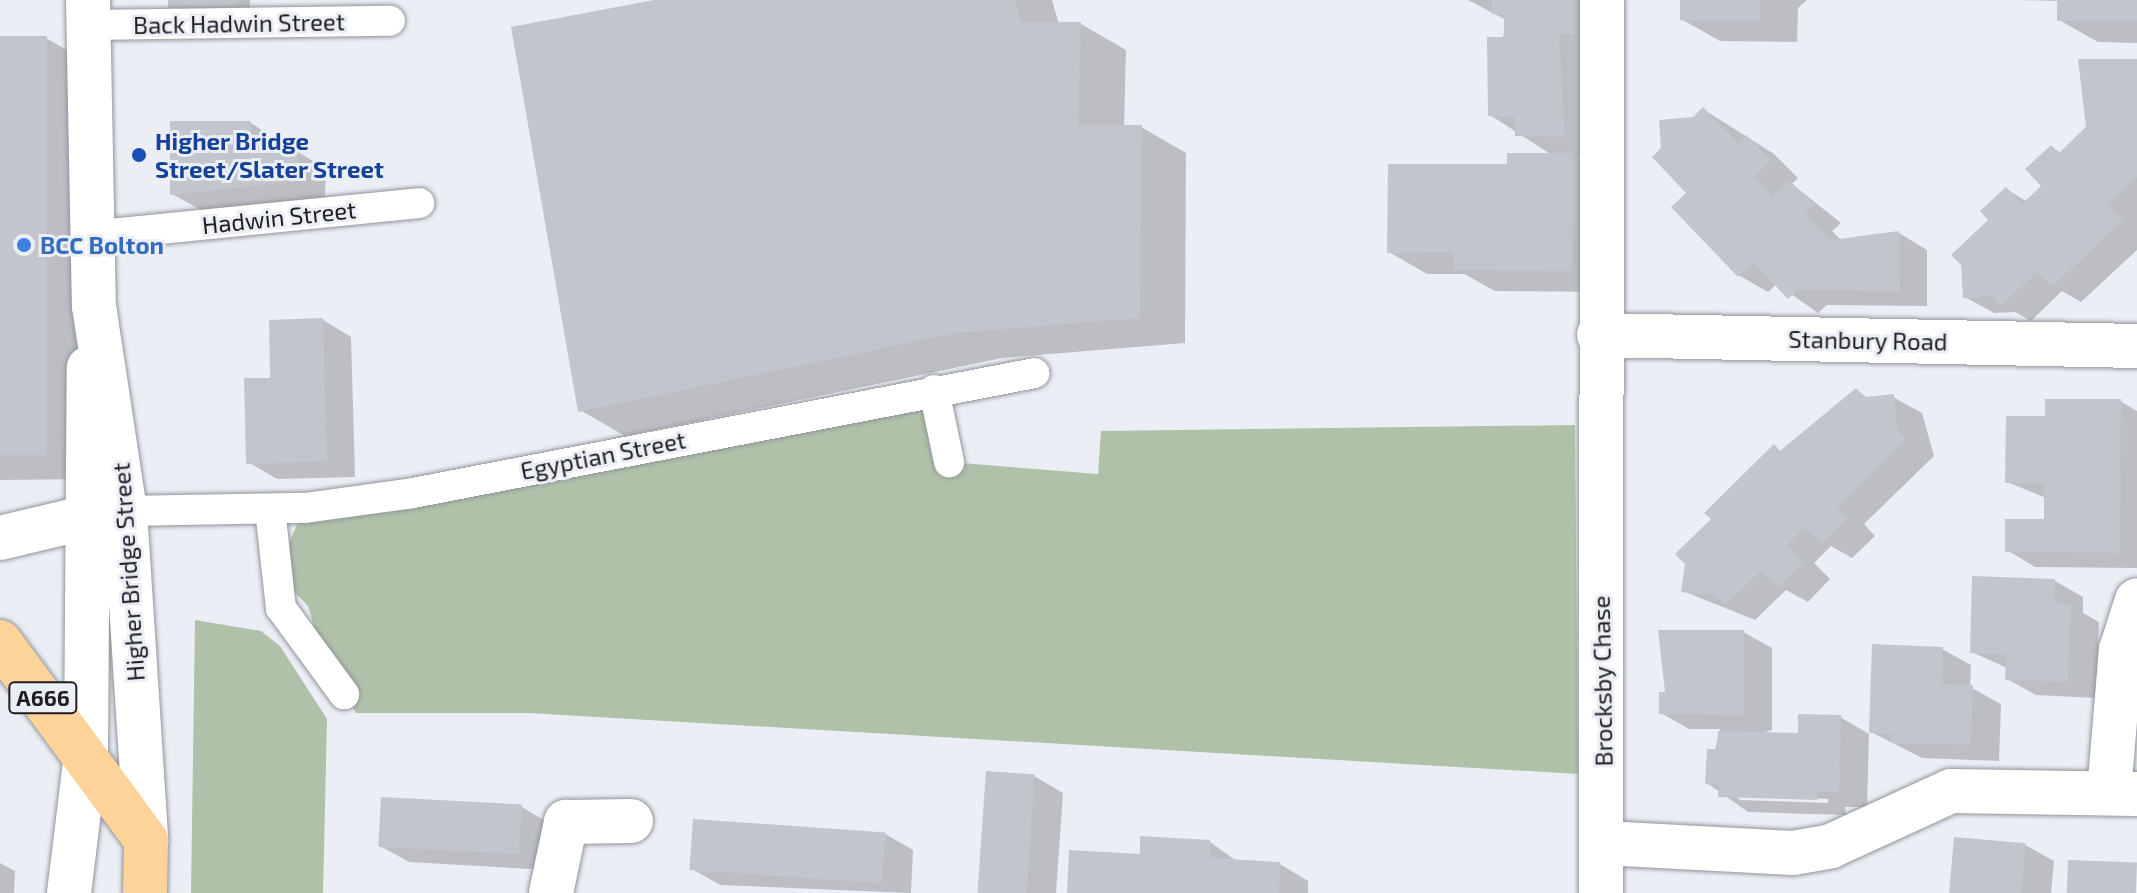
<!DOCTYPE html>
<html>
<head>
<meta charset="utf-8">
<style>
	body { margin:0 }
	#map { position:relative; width:2137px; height:893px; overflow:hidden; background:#ebeef5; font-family:"Exo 2",sans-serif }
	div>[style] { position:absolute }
	.green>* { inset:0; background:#afc2a9 }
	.shadow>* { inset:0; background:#0003 }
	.building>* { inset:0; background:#c2c5cb; transform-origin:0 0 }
	.roads { filter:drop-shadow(0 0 2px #91949a) drop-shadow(0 0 2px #91949a) }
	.service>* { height:30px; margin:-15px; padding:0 15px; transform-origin:15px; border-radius:15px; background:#fff }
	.minor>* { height:44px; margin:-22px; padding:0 22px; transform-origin:22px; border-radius:22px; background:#fff }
	.secondary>* { height:44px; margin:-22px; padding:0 22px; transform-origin:22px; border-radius:22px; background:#fff }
	.trunk>* { height:44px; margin:-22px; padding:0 22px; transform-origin:22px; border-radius:22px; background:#fed39a }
	.dots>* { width:22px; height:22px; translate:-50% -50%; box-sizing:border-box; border:4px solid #ebeef5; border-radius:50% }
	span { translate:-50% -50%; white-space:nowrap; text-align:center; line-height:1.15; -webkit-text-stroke:6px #ebeef5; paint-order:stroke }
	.shield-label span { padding:2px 6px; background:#ebeef5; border:2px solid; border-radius:6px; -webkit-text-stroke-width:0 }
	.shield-label { font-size:22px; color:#1e1e21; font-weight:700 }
	.street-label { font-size:24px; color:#1e1e21 }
	.transit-label { font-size:24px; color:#164399; font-weight:700 }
	.left { translate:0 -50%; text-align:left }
	.shop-label { font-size:24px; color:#366cbe; font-weight:700 }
</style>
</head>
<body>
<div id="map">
	<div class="green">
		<i style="clip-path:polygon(934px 390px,949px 462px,1098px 474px,1101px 431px,1575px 425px,1578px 774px,528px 713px,356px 713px,323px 658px,308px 606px,275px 572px,305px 508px,351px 517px)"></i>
		<i style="clip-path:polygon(195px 620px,261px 631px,280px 646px,327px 719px,323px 893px,191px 893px)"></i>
	</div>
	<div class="shadow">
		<i style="clip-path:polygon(170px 0,250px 0,250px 16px,185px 15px)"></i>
		<i style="clip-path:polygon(664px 0,1052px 0,1059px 24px,1081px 24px,1126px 50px,1124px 127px,1141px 127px,1186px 153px,1185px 343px,1002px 358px,625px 436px,580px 410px)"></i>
		<i style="clip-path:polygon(1468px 0,1613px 0,1603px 158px,1577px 158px,1611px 177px,1610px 292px,1495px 291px,1464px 274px,1427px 274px,1389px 252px,1509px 166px,1552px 155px,1490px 115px,1506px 20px)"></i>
		<i style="clip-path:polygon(1682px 0,1807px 0,1798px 8px,1797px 42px,1720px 41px,1681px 19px)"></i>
		<i style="clip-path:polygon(2137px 0,2137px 43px,2098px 42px,2059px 20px,2059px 1px,2018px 0)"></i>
		<i style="clip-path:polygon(0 38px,46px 38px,91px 64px,94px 479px,0 480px)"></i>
		<i style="clip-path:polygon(2137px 62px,2137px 250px,2081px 302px,2062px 291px,2031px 321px,2015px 312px,1994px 313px,1965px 297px,2006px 189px,2028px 202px,2044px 186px,2051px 147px,2061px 153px,2088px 128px)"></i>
		<i style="clip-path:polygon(1703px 109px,1774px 154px,1798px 178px,1792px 184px,1841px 223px,1832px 231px,1842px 241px,1899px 233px,1927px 250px,1927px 306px,1827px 305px,1818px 313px,1777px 284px,1768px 292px,1740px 276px,1674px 207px,1689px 193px,1694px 118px)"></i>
		<i style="clip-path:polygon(251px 123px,265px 132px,266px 153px,298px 152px,326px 169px,325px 197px,201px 210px,172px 194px)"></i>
		<i style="clip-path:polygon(323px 320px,351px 337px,355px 477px,277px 479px,248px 462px,272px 380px)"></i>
		<i style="clip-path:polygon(1856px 391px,1870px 399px,1893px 397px,1922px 413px,1934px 456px,1864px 524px,1875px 536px,1852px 558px,1831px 546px,1814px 563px,1830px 579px,1808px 602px,1786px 590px,1755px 620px,1683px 591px,1714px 519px,1774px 447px,1783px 452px)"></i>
		<i style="clip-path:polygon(2120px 401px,2137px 411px,2137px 568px,2035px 567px,2007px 550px,2045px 521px,2046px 498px,2007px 482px,2047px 418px)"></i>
		<i style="clip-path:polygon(2055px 581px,2083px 597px,2083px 613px,2099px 622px,2096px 698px,2036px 695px,2007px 679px,2007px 668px,1972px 652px)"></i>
		<i style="clip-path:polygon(evenodd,1743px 632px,1772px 648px,1772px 730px,1758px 734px,1800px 735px,1840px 717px,1869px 734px,1867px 807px,1845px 807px,1846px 815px,1748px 812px,1707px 783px,1720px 729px,1689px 729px,1661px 713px,1667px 694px,1743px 632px,1736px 795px,1828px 799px,1828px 803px,1740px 800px,1736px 795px)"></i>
		<i style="clip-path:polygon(1942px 649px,1971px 665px,1970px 687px,2001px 704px,1999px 761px,1922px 758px,1871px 732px)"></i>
		<i style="clip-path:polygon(1034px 776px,1063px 793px,1056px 893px,979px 893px)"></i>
		<i style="clip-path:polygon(522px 807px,550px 824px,547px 870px,409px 862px,380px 846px)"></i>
		<i style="clip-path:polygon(885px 834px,913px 850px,911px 893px,720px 885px,692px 869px)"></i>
		<i style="clip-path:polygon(1210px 842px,1238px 862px,1280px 864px,1308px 881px,1308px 893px,1069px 893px,1142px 856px)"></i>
		<i style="clip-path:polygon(2025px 845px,2054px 861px,2051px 893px,1952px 893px)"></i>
		<i style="clip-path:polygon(0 863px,15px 871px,14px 893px,0 893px)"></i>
	</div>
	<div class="building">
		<i style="left:168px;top:0;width:67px;height:8px"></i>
		<i style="clip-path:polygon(654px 0,1015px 0,1021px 22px,1081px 22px,1078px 125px,1142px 125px,1140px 318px,956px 333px,578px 412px,511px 27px)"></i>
		<i style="clip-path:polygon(1492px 0,1575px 0,1575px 34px,1559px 34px,1565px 137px,1515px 136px,1515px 117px,1488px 116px,1487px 37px,1504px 37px,1504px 14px,1492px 14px)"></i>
		<i style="left:1680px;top:0;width:80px;height:20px"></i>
		<i style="left:2057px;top:0;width:80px;height:21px"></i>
		<i style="left:0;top:36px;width:47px;height:419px"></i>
		<i style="clip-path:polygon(2078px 59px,2137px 59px,2137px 177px,2108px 205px,2123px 220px,2052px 287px,2037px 272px,2001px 306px,1992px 296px,1963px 298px,1961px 265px,1951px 255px,1988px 220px,1980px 211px,2006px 187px,2022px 204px,2041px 186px,2025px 169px,2051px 145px,2059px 153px,2086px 127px)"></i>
		<i style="clip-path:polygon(1703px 107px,1738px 143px,1746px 135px,1771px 161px,1754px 177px,1772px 196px,1789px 180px,1814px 205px,1805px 213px,1831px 240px,1899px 231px,1900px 291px,1798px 290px,1788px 299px,1754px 263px,1738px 277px,1671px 207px,1686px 193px,1652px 157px,1661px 148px,1659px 120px,1693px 117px)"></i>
		<i style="clip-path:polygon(170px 121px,251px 121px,251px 152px,298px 150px,297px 181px,170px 195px)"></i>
		<i style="clip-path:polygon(1507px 153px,1573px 153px,1572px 271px,1454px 270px,1454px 252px,1387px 253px,1388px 164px,1507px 164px)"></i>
		<i style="clip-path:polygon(323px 318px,327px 461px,246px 464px,244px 378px,270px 378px,269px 320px)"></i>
		<i style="clip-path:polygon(1856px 388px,1865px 397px,1894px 394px,1897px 429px,1906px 439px,1837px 507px,1848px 518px,1822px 544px,1805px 527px,1787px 545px,1803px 562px,1778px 587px,1761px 571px,1725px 605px,1715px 596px,1681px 592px,1685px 564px,1675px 554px,1711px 519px,1704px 513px,1774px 444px,1780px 451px)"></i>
		<i style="clip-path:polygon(2045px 399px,2121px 399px,2120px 553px,2005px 552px,2005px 519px,2044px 519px,2044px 483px,2005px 483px,2006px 416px,2045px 416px)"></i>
		<i style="clip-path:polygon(1972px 576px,2055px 579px,2054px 603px,2071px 604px,2068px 682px,2005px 680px,2006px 654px,1970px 653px)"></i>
		<i style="clip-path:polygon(1658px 630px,1744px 630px,1744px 715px,1659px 714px,1659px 692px,1665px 692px)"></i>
		<i style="clip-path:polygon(1872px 644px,1943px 647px,1942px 684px,1973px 685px,1971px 745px,1891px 743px,1892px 734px,1869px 733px)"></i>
		<i style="clip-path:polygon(1798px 714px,1841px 715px,1839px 792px,1817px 792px,1818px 800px,1718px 797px,1719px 785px,1705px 784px,1707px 749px,1717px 749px,1718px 731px,1798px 733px)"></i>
		<i style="left:986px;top:771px;width:49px;height:122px;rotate:4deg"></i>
		<i style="left:381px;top:797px;width:141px;height:50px;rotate:3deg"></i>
		<i style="left:693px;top:819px;width:193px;height:51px;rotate:4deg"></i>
		<i style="clip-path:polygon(1140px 836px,1210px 840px,1210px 858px,1280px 862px,1279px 893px,1067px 893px,1069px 850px,1140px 854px)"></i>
		<i style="left:1954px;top:837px;width:72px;height:56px;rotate:5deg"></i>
		<i style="left:2068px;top:860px;width:69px;height:33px;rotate:2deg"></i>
	</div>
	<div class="roads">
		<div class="service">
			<i style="left:88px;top:25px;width:302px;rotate:-0.8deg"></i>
			<i style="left:90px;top:236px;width:331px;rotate:-5.7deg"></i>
			<i style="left:934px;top:390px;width:74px;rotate:78.2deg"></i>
			<i style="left:270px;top:509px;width:100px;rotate:83.7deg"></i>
			<i style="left:281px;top:608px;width:107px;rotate:53.8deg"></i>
			<i style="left:125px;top:511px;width:180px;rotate:-1deg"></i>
			<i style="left:305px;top:508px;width:109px;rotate:-7.9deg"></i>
			<i style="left:413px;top:493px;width:633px;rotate:-10.92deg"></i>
		</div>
		<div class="minor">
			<i style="left:1599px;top:335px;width:538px;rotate:1.17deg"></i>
			<i style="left:2109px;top:792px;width:143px;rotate:-85.2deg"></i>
			<i style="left:2121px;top:650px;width:52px;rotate:-72.3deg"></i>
			<i style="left:1603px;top:843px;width:190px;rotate:3deg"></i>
			<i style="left:1793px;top:853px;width:39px;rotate:-10deg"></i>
			<i style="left:1831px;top:846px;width:132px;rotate:-24.6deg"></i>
			<i style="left:1951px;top:791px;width:186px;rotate:0.9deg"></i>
			<i style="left:551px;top:893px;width:73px;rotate:-78.1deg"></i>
			<i style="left:566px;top:822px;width:65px;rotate:-0.9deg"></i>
			<i style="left:1601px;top:893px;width:893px;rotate:-89.94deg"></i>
		</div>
		<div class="secondary">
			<i style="left:88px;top:0;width:306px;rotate:88.9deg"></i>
			<i style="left:94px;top:306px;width:207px;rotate:81.4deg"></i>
			<i style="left:125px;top:511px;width:330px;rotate:86.3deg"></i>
			<i style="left:0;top:538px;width:85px;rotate:-13.5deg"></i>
			<i style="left:69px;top:893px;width:140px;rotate:-83deg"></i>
			<i style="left:86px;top:754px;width:386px;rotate:-89.6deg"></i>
		</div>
		<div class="trunk">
			<i style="left:0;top:642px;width:246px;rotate:53.6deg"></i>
			<i style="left:146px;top:840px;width:53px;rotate:91.1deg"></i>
		</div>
	</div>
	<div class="dots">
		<i style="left:139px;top:155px;background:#1a4fb4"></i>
		<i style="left:24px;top:245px;background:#3f7fe0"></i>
	</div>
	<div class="shield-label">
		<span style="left:43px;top:698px">A666</span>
	</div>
	<div class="street-label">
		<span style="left:239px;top:23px;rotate:-1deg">Back Hadwin Street</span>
		<span style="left:279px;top:217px;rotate:-6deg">Hadwin Street</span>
		<span style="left:1868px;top:340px;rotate:1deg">Stanbury Road</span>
		<span style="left:603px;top:455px;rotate:-11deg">Egyptian Street</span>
		<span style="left:128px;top:572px;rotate:-94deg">Higher Bridge Street</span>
		<span style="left:1602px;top:681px;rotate:-91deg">Brocksby Chase</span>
	</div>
	<div class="transit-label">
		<span class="left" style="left:155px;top:155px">Higher Bridge<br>Street/Slater Street</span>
	</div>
	<div class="shop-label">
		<span class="left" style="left:40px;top:245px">BCC Bolton</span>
	</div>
</div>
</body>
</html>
